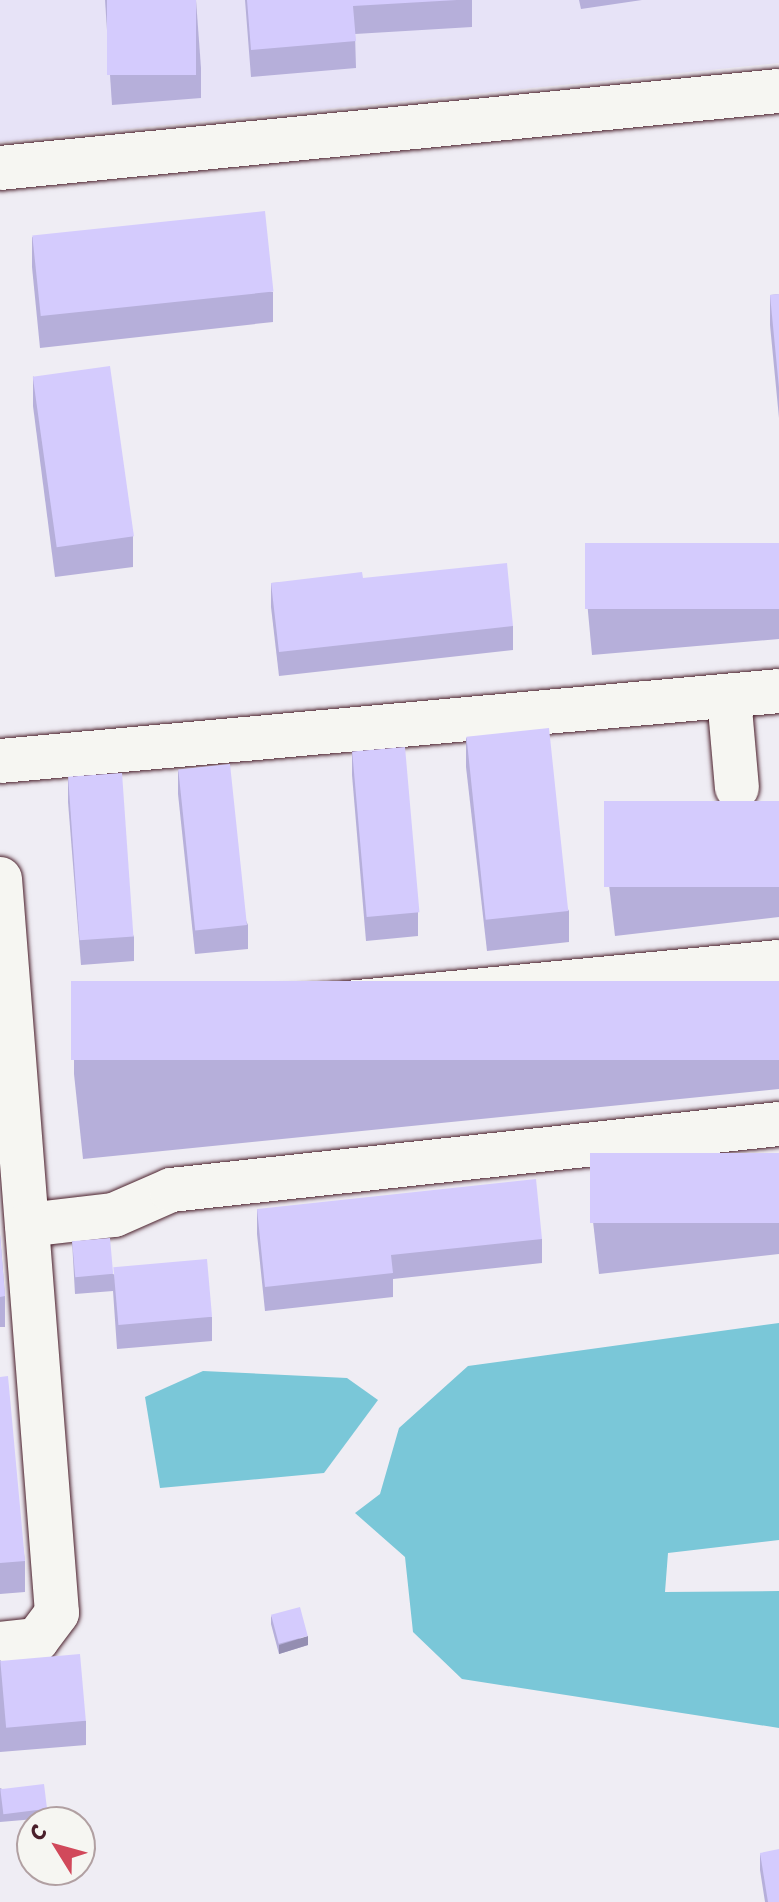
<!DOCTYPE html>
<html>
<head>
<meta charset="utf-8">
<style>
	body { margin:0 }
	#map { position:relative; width:779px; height:1902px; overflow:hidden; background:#efedf4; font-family:"Shantell Sans",sans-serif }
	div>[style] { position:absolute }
	.built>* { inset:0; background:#e7e3f7 }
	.water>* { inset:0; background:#7ac7d8 }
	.roads { filter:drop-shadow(0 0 2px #4a1f2b) drop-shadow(0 0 2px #4a1f2b) }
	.minor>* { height:44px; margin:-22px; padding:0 22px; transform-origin:22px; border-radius:22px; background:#f6f6f2 }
	.wall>* { inset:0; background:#b6afda }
	.shaded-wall>* { inset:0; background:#948eb1 }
	.building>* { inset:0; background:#d4cbfd; transform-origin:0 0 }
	span { translate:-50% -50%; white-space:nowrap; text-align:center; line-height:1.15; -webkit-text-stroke:6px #f6f6f2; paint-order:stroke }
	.north { position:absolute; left:16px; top:1806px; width:80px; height:80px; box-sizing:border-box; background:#f6f6f2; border:2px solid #b1a0a2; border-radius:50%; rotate:307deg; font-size:22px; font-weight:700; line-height:32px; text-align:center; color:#4a1f2b }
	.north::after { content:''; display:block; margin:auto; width:28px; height:36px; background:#d1495b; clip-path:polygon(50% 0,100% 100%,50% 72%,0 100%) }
</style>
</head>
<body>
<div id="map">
	<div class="built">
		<i style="clip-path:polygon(0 0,779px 0,779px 63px,0 142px)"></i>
	</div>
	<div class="water">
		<i style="clip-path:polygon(779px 1323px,779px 1540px,668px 1553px,665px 1592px,779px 1591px,779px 1728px,462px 1679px,413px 1632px,405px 1557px,355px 1513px,380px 1494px,399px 1428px,468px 1366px)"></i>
		<i style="clip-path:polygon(203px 1371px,347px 1378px,378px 1400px,324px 1473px,160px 1488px,145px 1397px)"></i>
	</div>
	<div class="roads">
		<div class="minor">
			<i style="left:0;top:168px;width:783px;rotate:-5.65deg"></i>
			<i style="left:729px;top:697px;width:91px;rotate:85deg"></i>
			<i style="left:0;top:761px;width:782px;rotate:-5.13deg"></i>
			<i style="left:0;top:879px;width:736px;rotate:85.56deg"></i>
			<i style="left:57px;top:1613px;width:34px;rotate:127deg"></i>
			<i style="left:37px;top:1640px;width:37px;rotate:174deg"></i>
			<i style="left:158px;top:1021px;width:624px;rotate:-5.43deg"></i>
			<i style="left:27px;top:1225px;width:88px;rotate:-6.6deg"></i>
			<i style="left:114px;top:1215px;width:62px;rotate:-23.7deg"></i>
			<i style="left:171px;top:1190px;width:612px;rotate:-6.2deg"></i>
		</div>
	</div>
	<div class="wall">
		<i style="clip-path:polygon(105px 0,196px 0,201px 68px,201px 98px,112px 105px)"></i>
		<i style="clip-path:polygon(245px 0,472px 0,472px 27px,355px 34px,356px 68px,251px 77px)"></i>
		<i style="clip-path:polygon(579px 0,642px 0,581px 9px)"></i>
		<i style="clip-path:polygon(32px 237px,273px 292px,273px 322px,40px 348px,32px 267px)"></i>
		<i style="clip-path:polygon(779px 294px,779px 418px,770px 325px,770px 295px)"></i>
		<i style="clip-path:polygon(33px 376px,133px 536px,133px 567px,55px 577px,33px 406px)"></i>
		<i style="clip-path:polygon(779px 543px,779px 639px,592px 655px,586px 590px,586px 560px)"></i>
		<i style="clip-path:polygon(363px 578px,513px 626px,513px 650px,279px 676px,271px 607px,271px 583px)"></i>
		<i style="clip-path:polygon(466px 737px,569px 911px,569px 942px,487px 951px,466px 767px)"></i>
		<i style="clip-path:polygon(352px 751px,418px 912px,418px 936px,366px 941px,352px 775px)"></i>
		<i style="clip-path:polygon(178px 770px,248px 925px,248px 949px,195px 954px,178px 794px)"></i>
		<i style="clip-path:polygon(68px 778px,134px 937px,134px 961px,81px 965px,68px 802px)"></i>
		<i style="clip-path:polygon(779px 801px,779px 917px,615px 936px,605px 851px,605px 821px)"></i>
		<i style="clip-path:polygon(779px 981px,779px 1089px,83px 1159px,74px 1074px,74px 1044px)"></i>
		<i style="clip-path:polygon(779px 1153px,779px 1254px,599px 1274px,591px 1204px,591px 1174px)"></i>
		<i style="clip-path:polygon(257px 1209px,542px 1239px,542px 1263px,393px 1279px,393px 1297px,265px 1311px,257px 1234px)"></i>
		<i style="clip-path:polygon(0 1234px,5px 1296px,5px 1327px,0 1327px)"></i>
		<i style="clip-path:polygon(72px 1241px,113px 1274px,212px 1317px,212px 1341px,117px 1349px,113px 1291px,75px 1294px)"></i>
		<i style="clip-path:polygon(0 1377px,25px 1561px,25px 1592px,0 1594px)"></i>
		<i style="clip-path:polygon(271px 1616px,308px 1645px,279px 1654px,271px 1624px)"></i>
		<i style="clip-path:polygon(0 1660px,86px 1721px,86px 1745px,0 1752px)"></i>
		<i style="clip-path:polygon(0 1788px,47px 1809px,47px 1818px,0 1822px)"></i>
		<i style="clip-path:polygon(760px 1853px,779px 1902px,765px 1902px,760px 1870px)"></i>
	</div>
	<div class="shaded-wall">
		<i style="clip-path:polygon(308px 1636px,308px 1645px,279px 1654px,279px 1645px)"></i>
	</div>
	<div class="building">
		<i style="left:107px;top:0;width:89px;height:75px"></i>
		<i style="clip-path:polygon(247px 0,457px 0,353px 6px,356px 41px,251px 50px)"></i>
		<i style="left:265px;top:211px;width:81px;height:234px;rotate:84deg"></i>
		<i style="clip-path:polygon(779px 294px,779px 388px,770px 295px)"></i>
		<i style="left:110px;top:366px;width:172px;height:78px;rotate:82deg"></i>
		<i style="left:779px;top:543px;width:66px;height:194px;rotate:90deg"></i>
		<i style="clip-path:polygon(507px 563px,513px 626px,279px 652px,271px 583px,362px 572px,363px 578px)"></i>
		<i style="left:549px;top:728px;width:184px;height:83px;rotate:84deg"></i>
		<i style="left:405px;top:747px;width:166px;height:53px;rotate:85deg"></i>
		<i style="left:230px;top:764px;width:162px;height:52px;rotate:84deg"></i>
		<i style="left:122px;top:773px;width:164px;height:54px;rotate:86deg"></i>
		<i style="left:779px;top:801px;width:86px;height:175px;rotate:90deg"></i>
		<i style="left:779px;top:981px;width:79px;height:708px;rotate:90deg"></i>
		<i style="left:779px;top:1153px;width:70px;height:189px;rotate:90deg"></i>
		<i style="clip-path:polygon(536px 1179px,542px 1239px,391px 1255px,393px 1273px,265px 1287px,257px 1209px)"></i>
		<i style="clip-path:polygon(0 1234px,5px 1296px,0 1297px)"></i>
		<i style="left:110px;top:1238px;width:36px;height:38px;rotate:85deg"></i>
		<i style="left:207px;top:1259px;width:58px;height:94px;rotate:85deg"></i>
		<i style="clip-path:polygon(8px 1376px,25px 1561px,0 1563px,0 1377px)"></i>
		<i style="left:300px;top:1607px;width:30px;height:30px;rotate:75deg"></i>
		<i style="left:80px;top:1654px;width:67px;height:80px;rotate:85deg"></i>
		<i style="left:44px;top:1784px;width:25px;height:44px;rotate:83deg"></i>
		<i style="clip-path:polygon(779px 1849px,779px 1902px,768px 1902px,760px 1853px)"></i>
	</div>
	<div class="north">С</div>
</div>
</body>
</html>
